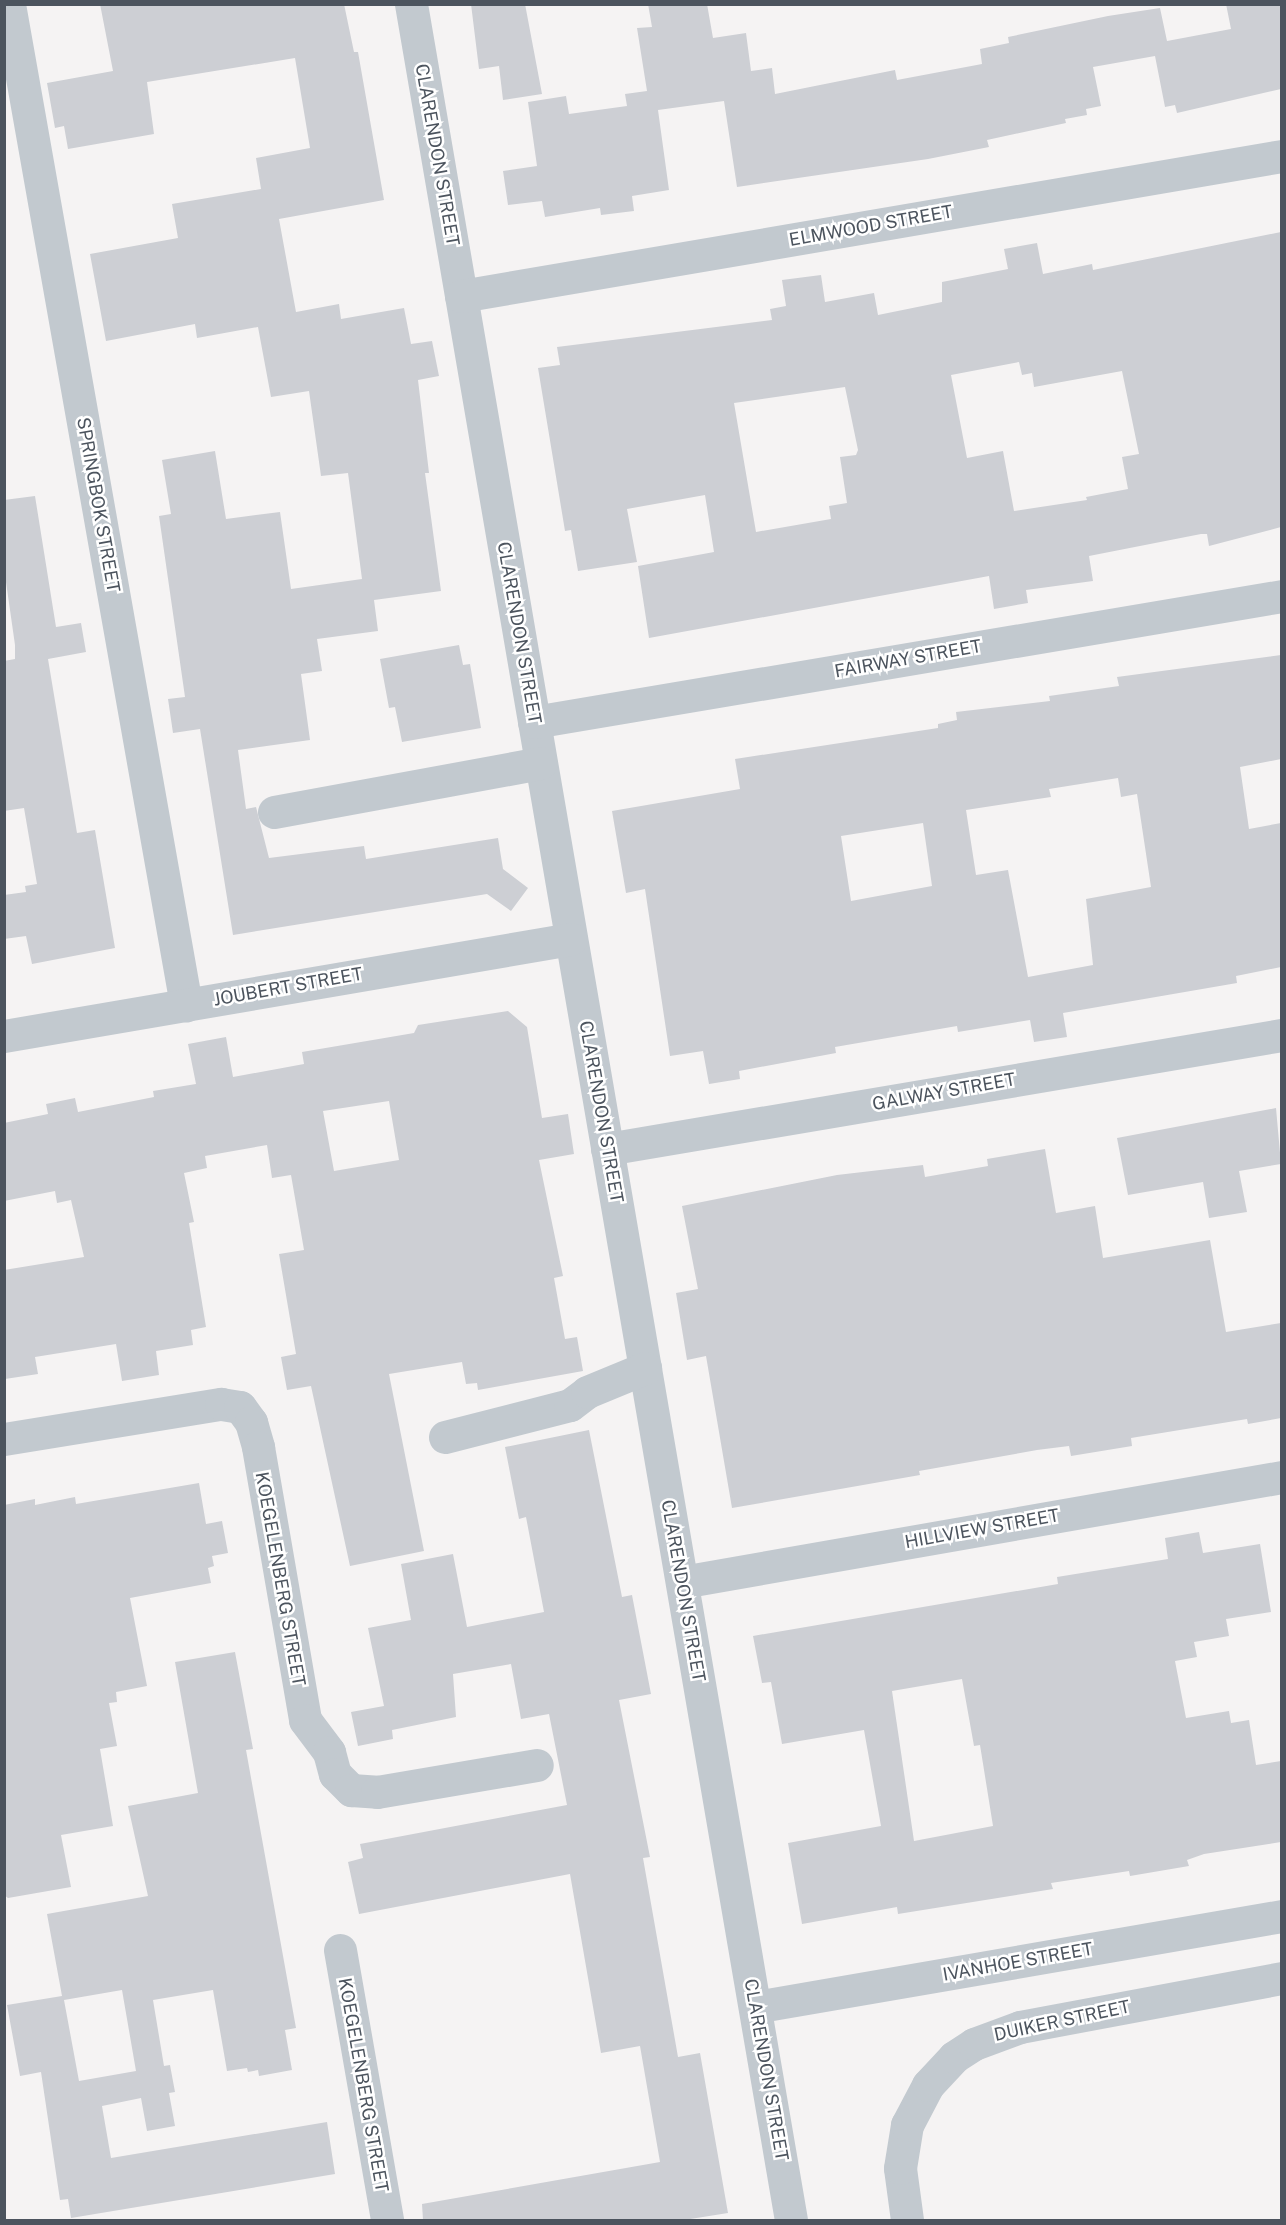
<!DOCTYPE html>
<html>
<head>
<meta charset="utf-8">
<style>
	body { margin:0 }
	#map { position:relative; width:1286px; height:2225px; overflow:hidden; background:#f5f3f3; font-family:"Public Sans",sans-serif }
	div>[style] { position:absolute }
	.building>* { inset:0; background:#cdcfd4 }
	.minor>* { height:33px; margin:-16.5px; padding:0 16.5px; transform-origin:16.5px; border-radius:16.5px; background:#c2c9cf }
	span { translate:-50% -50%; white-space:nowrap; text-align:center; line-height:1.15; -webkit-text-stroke:5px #fff; paint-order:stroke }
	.street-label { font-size:18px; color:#4c545e }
	.frame { position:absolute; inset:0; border:6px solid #4c545e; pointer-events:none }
</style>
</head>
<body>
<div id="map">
	<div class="building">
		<i style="clip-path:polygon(100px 4px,344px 4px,354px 52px,358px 52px,384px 200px,279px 219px,296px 312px,339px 304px,341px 319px,404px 308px,411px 344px,432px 341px,439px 376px,418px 380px,429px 473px,425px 473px,441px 591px,374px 600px,378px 631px,317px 639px,322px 671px,301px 674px,310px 740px,238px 750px,246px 809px,256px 807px,269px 858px,364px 846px,366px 859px,498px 838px,503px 869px,528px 888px,511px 911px,487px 894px,233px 935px,200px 729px,173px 733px,168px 699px,185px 697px,159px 516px,171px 514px,162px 460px,215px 451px,226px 519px,280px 512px,291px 589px,362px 579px,348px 473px,321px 476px,309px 391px,271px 397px,258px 327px,197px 338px,195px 324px,106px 341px,90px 254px,178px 238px,172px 204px,261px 189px,256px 158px,310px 148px,295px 58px,147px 82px,154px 134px,68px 149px,64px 126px,55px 128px,47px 83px,113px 71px)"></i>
		<i style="clip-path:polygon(471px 4px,525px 4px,542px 94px,503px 100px,499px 66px,479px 69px)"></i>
		<i style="clip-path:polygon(648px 4px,707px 4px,713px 38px,746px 33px,751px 71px,772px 68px,775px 94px,895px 70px,897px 80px,982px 64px,980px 49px,1009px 43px,1008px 37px,1108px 16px,1160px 8px,1167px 41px,1231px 29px,1226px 4px,1281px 4px,1281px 89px,1177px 113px,1175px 105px,1165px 107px,1155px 56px,1093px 67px,1101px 106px,1086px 109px,1087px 115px,1065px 119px,1066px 123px,987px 140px,989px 147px,928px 159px,737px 187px,724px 101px,658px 110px,669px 190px,632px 196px,634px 211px,601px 215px,600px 208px,545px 217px,542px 201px,508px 205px,503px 171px,537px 166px,528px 102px,566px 96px,569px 114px,627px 106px,625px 94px,647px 91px,637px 28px,652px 27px)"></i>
		<i style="clip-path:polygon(evenodd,1281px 232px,1281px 527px,1209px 546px,1207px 534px,1201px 534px,1089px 556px,1093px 581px,1026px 590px,1028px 603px,994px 609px,989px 576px,649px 638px,638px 566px,714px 552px,705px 495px,627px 509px,637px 562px,578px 571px,571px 530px,565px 531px,538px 368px,560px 365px,557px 347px,772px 320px,770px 309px,786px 306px,782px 280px,821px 275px,825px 302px,874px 293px,878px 315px,942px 302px,942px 282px,1008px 269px,1004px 249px,1037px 243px,1043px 274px,1092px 264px,1093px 270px,1281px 232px,1019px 362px,1022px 375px,1032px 373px,1034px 387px,1122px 371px,1139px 454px,1122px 457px,1128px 489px,1086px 497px,1087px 500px,1014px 511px,1003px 451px,967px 458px,951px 375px,1019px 362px,1281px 232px,845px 387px,858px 450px,856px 455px,840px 457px,847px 503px,829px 506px,831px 519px,756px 532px,734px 403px,845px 387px)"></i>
		<i style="clip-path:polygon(35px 496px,56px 627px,81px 623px,86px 652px,48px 659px,77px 833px,95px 830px,115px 948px,32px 964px,26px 936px,4px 939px,4px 895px,26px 892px,25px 886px,37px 884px,24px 808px,4px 811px,4px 661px,15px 659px,15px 645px,4px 568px,4px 500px)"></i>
		<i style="clip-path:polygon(459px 645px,463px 665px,470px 664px,481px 728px,402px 742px,395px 707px,389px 708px,380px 659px)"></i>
		<i style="clip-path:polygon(evenodd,1281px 655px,1281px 759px,1240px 767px,1249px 829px,1281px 823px,1281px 967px,1236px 976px,1237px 983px,1063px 1013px,1067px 1037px,1034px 1042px,1030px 1020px,958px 1032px,957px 1026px,835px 1047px,836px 1053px,739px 1071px,740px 1079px,709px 1084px,703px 1051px,670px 1056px,645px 889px,626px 893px,612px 811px,740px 789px,735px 759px,938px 728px,938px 724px,957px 720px,956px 712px,1050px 701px,1049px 696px,1119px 686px,1117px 677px,1281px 655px,1118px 778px,1121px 797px,1137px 794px,1151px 887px,1086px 899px,1093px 965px,1028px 977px,1008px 870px,976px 875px,966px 810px,1051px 797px,1049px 789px,1118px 778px,1281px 655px,923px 823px,932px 886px,851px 901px,841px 836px,923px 823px)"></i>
		<i style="clip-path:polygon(evenodd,508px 1011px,527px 1027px,542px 1118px,568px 1114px,574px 1154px,539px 1160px,563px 1276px,554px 1278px,565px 1339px,577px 1337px,583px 1371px,478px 1390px,477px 1383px,466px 1384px,462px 1362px,389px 1374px,424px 1551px,350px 1566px,311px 1386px,287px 1390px,281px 1357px,296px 1354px,279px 1254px,304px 1250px,291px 1175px,272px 1178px,267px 1145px,205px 1156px,207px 1168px,184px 1173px,194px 1222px,189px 1223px,206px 1327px,191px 1330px,193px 1345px,156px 1351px,159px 1375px,122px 1381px,116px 1344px,35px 1357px,38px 1374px,5px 1379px,4px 1270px,84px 1257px,71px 1200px,57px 1203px,55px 1191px,4px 1201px,4px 1123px,48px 1114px,46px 1104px,75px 1098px,78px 1112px,154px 1097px,153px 1091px,196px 1084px,188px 1044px,226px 1037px,233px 1077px,304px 1064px,302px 1052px,414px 1033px,418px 1025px,508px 1011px,389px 1101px,399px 1160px,334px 1171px,323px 1111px,389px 1101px)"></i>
		<i style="clip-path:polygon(1276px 1108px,1281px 1164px,1239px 1171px,1247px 1212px,1209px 1218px,1203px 1182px,1128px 1195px,1117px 1138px)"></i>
		<i style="clip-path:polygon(1045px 1149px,1056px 1213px,1095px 1206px,1103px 1258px,1210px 1240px,1226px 1332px,1281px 1323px,1281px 1418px,1248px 1424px,1247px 1419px,1131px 1438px,1132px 1446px,1071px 1456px,1069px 1446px,1037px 1450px,919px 1471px,920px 1475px,732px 1508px,706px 1356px,687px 1360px,676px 1293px,698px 1289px,682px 1206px,837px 1175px,923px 1165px,925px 1177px,988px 1166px,987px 1159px)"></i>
		<i style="clip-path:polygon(589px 1430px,622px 1597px,632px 1595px,651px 1694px,619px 1700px,650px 1857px,643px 1858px,678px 2057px,700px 2053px,728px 2213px,684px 2220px,423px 2220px,422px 2204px,660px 2162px,640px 2046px,601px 2053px,570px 1874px,359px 1914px,348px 1862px,363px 1858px,360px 1844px,567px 1805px,549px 1714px,521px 1719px,511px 1664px,453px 1674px,456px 1717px,392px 1730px,393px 1739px,358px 1746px,351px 1712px,384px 1706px,368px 1628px,411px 1620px,401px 1564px,453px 1554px,467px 1627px,544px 1612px,526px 1517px,519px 1519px,505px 1447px)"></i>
		<i style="clip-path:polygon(199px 1483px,206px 1524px,222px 1521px,228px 1553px,212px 1556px,214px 1566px,208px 1568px,211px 1583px,130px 1598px,147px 1686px,116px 1692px,117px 1702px,109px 1703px,117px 1746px,100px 1749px,113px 1826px,61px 1835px,71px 1887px,8px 1898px,4px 1895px,4px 1505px,35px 1499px,35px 1505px,75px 1497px,76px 1504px)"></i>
		<i style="clip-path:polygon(evenodd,1199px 1532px,1203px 1553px,1260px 1544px,1271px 1612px,1226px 1619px,1229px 1636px,1194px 1642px,1197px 1657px,1175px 1661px,1186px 1718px,1229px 1711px,1231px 1723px,1249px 1720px,1256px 1765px,1281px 1761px,1281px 1842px,1204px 1854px,1187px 1860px,1189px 1866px,1130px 1876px,1129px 1871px,1051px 1883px,1053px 1889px,898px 1914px,897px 1907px,802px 1924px,788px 1843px,881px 1826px,864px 1730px,782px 1744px,771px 1682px,762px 1683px,753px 1636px,1058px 1584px,1057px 1577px,1168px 1559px,1165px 1538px,1199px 1532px,962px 1679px,974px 1746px,980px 1745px,993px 1826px,914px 1841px,892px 1691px,962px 1679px)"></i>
		<i style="clip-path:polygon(evenodd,235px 1652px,253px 1749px,246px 1750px,296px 2028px,285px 2030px,292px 2070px,259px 2076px,258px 2070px,248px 2072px,247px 2068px,227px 2071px,213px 1990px,153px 2000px,164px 2066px,170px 2065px,175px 2092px,169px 2093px,175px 2126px,147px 2131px,141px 2098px,102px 2106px,111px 2158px,327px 2122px,335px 2174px,71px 2218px,68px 2199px,60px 2200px,41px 2072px,20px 2076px,7px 2005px,62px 1996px,47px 1914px,148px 1896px,128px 1806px,198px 1793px,175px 1662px,235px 1652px,122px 1990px,136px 2071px,79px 2081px,64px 2000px,122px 1990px)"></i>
	</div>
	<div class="minor">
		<i style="left:9px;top:4px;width:1017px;rotate:79.97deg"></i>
		<i style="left:411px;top:4px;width:2248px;rotate:80.27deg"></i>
		<i style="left:461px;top:296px;width:833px;rotate:-9.68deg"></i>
		<i style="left:534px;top:722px;width:759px;rotate:-9.56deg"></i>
		<i style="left:274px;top:812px;width:271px;rotate:-10.4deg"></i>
		<i style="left:4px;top:1036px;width:575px;rotate:-9.71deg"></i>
		<i style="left:607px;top:1149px;width:685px;rotate:-9.59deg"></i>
		<i style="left:445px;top:1437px;width:129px;rotate:-14.4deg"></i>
		<i style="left:570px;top:1405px;width:21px;rotate:-37deg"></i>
		<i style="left:587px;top:1392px;width:63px;rotate:-22.5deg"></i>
		<i style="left:4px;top:1439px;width:220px;rotate:-9.2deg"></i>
		<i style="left:221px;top:1404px;width:19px;rotate:9deg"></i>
		<i style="left:240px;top:1407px;width:19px;rotate:54deg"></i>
		<i style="left:251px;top:1422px;width:26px;rotate:74deg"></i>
		<i style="left:258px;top:1447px;width:277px;rotate:80.2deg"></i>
		<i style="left:305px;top:1720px;width:40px;rotate:53deg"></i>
		<i style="left:329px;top:1752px;width:23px;rotate:75deg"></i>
		<i style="left:335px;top:1774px;width:23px;rotate:45deg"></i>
		<i style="left:351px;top:1790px;width:26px;rotate:4deg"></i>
		<i style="left:377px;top:1792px;width:162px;rotate:-9.6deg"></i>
		<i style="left:682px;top:1582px;width:609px;rotate:-9.93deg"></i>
		<i style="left:340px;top:1950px;width:274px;rotate:80.1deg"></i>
		<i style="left:755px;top:2007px;width:535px;rotate:-9.8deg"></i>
		<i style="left:907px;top:2220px;width:52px;rotate:-97.7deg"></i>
		<i style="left:900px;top:2168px;width:44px;rotate:-80.8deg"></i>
		<i style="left:907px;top:2125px;width:45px;rotate:-62.3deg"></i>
		<i style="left:928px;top:2085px;width:38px;rotate:-47deg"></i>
		<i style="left:954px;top:2057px;width:24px;rotate:-33deg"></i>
		<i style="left:974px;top:2044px;width:49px;rotate:-20.3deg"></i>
		<i style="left:1020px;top:2027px;width:267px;rotate:-10.6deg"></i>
	</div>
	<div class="street-label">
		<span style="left:437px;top:155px;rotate:80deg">CLARENDON STREET</span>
		<span style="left:871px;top:226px;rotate:-10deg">ELMWOOD STREET</span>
		<span style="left:98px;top:505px;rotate:80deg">SPRINGBOK STREET</span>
		<span style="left:519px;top:633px;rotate:80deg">CLARENDON STREET</span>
		<span style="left:908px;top:659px;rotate:-10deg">FAIRWAY STREET</span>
		<span style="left:288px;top:987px;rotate:-10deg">JOUBERT STREET</span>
		<span style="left:944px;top:1092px;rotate:-10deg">GALWAY STREET</span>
		<span style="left:601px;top:1112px;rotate:80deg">CLARENDON STREET</span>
		<span style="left:982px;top:1529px;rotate:-10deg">HILLVIEW STREET</span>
		<span style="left:280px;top:1579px;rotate:80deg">KOEGELENBERG STREET</span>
		<span style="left:683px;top:1591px;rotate:80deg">CLARENDON STREET</span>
		<span style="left:1018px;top:1962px;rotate:-10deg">IVANHOE STREET</span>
		<span style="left:1062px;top:2021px;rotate:-12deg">DUIKER STREET</span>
		<span style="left:766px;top:2070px;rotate:80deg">CLARENDON STREET</span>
		<span style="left:363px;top:2085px;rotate:80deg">KOEGELENBERG STREET</span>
	</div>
	<div class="frame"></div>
</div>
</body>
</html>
